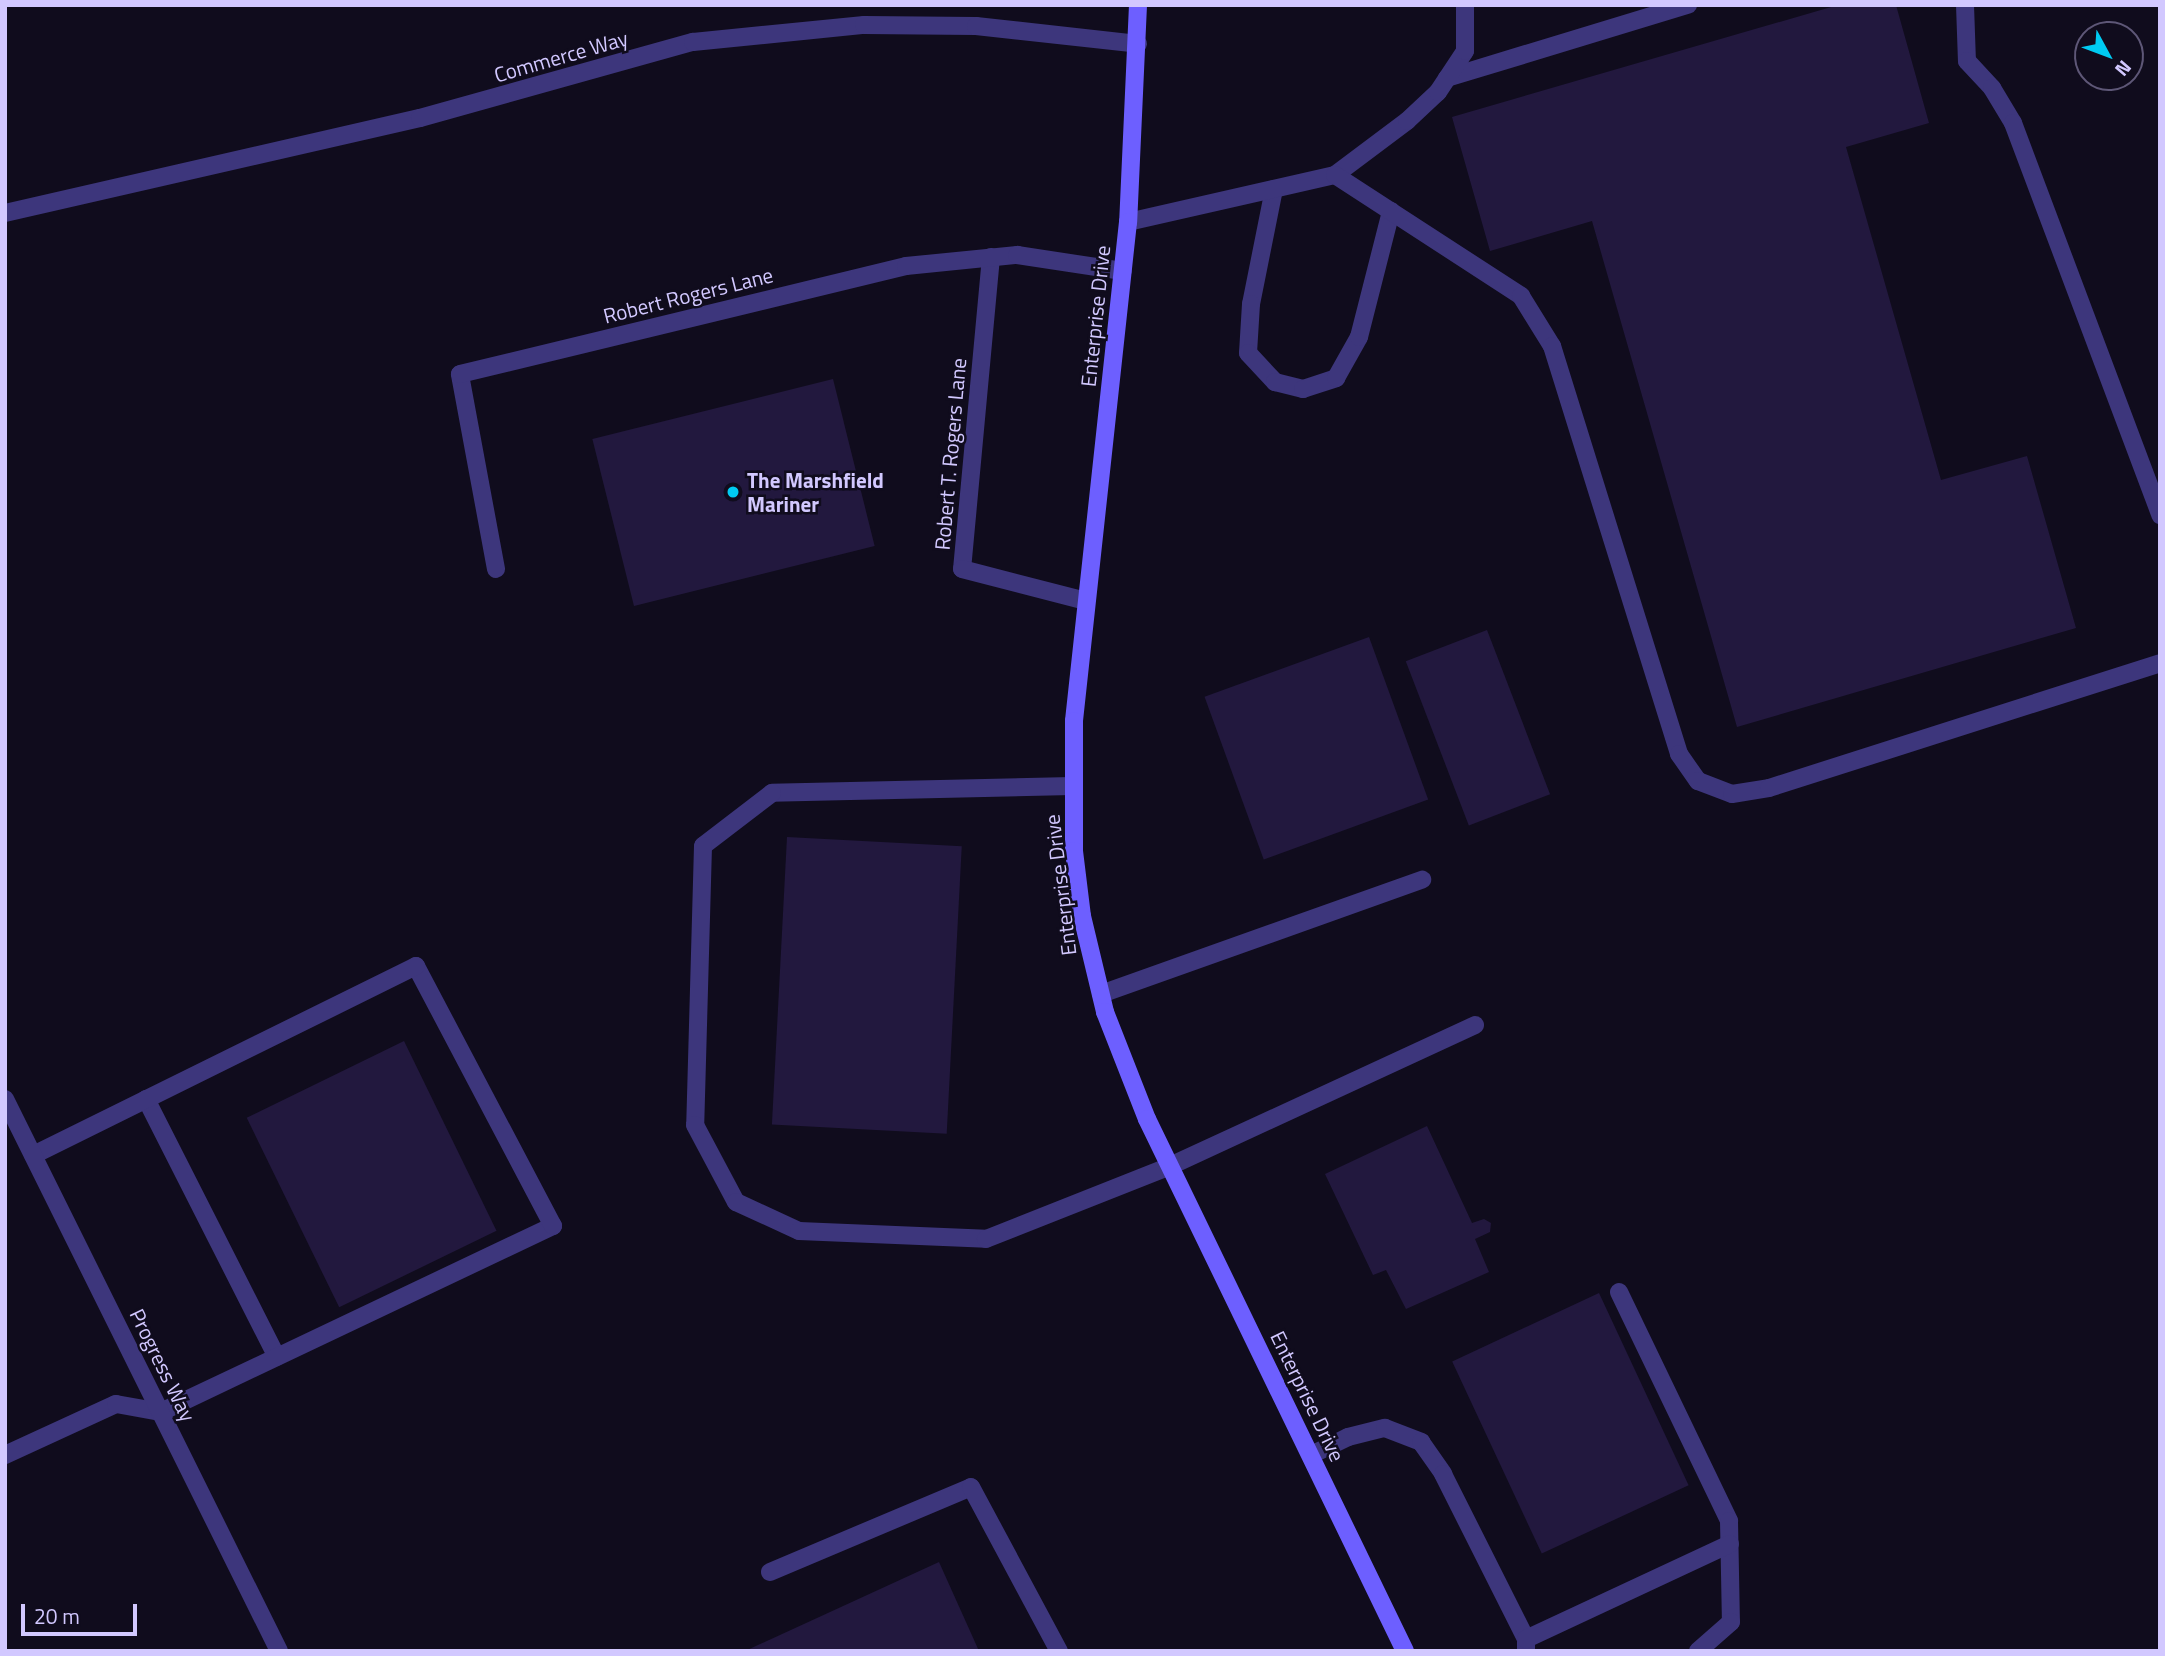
<!DOCTYPE html>
<html>
<head>
<meta charset="utf-8">
<style>
	body { margin:0 }
	#map { position:relative; width:2165px; height:1656px; overflow:hidden; background:#100c1d; font-family:"Titillium Web",sans-serif }
	div>[style] { position:absolute }
	.building>* { inset:0; background:#22183e; transform-origin:0 0 }
	.lane>* { height:18px; margin:-9px; padding:0 9px; transform-origin:9px; border-radius:9px; background:#3d367c }
	.street>* { height:18px; margin:-9px; padding:0 9px; transform-origin:9px; border-radius:9px; background:#3d367c }
	.secondary>* { height:18px; margin:-9px; padding:0 9px; transform-origin:9px; border-radius:9px; background:#6d5fff }
	.dots>* { width:19px; height:19px; translate:-50% -50%; box-sizing:border-box; border:4px solid #100c1d; border-radius:50% }
	span { translate:-50% -50%; white-space:nowrap; text-align:center; line-height:1.15; -webkit-text-stroke:5px #100c1d; paint-order:stroke }
	.street-label { font-size:21px; color:#d2c8ff }
	.poi-label { font-size:21px; color:#d2c8ff; font-weight:700 }
	.left { translate:0 -50%; text-align:left }
	.frame { position:absolute; inset:0; border:7px solid #d2c8ff; pointer-events:none }
	.north { position:absolute; left:2074px; top:21px; width:70px; height:70px; box-sizing:border-box; background:#100c1d; border:2px solid #5e5777; border-radius:50%; rotate:131deg; font-size:19px; font-weight:700; line-height:28px; text-align:center; color:#d2c8ff }
	.north::after { content:''; display:block; margin:auto; width:24px; height:32px; background:#00cbf2; clip-path:polygon(50% 0,100% 100%,50% 72%,0 100%) }
	.scale { position:absolute; left:21px; top:1604px; width:116px; height:32px; box-sizing:border-box; border:4px solid #d2c8ff; border-top:0; padding-left:9px; font-size:21px; line-height:24px; white-space:nowrap; color:#d2c8ff; -webkit-text-stroke:5px #100c1d; paint-order:stroke }
</style>
</head>
<body>
<div id="map">
	<div class="building">
		<i style="clip-path:polygon(1838px 5px,1896px 5px,1929px 123px,1846px 147px,1941px 480px,2027px 456px,2076px 628px,1737px 727px,1592px 221px,1490px 251px,1452px 117px)"></i>
		<i style="left:833px;top:379px;width:172px;height:248px;rotate:76deg"></i>
		<i style="left:1487px;top:630px;width:176px;height:87px;rotate:69deg"></i>
		<i style="left:1369px;top:637px;width:173px;height:175px;rotate:70deg"></i>
		<i style="left:787px;top:837px;width:175px;height:288px;rotate:3deg"></i>
		<i style="left:404px;top:1041px;width:211px;height:175px;rotate:64deg"></i>
		<i style="clip-path:polygon(1427px 1126px,1472px 1223px,1484px 1219px,1491px 1223px,1490px 1232px,1475px 1239px,1489px 1272px,1406px 1309px,1386px 1270px,1373px 1275px,1325px 1174px)"></i>
		<i style="left:1599px;top:1293px;width:212px;height:162px;rotate:65deg"></i>
		<i style="clip-path:polygon(939px 1562px,979px 1651px,745px 1651px)"></i>
	</div>
	<div class="lane">
		<i style="left:1965px;top:5px;width:56px;rotate:88deg"></i>
		<i style="left:1967px;top:61px;width:37px;rotate:47deg"></i>
		<i style="left:1992px;top:88px;width:41px;rotate:59deg"></i>
		<i style="left:2013px;top:123px;width:419px;rotate:69.4deg"></i>
		<i style="left:1447px;top:78px;width:252px;rotate:-16.9deg"></i>
		<i style="left:1335px;top:175px;width:90px;rotate:-36.9deg"></i>
		<i style="left:1407px;top:121px;width:42px;rotate:-43.1deg"></i>
		<i style="left:1438px;top:92px;width:49px;rotate:-56.6deg"></i>
		<i style="left:1465px;top:51px;width:46px;rotate:-90deg"></i>
		<i style="left:1274px;top:189px;width:117px;rotate:101.3deg"></i>
		<i style="left:1251px;top:304px;width:49px;rotate:93.5deg"></i>
		<i style="left:1248px;top:353px;width:40px;rotate:47deg"></i>
		<i style="left:1275px;top:382px;width:29px;rotate:14deg"></i>
		<i style="left:1303px;top:389px;width:35px;rotate:-18deg"></i>
		<i style="left:1336px;top:378px;width:47px;rotate:-60.7deg"></i>
		<i style="left:1359px;top:337px;width:130px;rotate:-75.7deg"></i>
		<i style="left:1128px;top:222px;width:212px;rotate:-12.8deg"></i>
		<i style="left:1335px;top:175px;width:222px;rotate:33deg"></i>
		<i style="left:1521px;top:296px;width:59px;rotate:58.2deg"></i>
		<i style="left:1552px;top:346px;width:427px;rotate:72.7deg"></i>
		<i style="left:1679px;top:754px;width:33px;rotate:55deg"></i>
		<i style="left:1698px;top:781px;width:36px;rotate:21deg"></i>
		<i style="left:1732px;top:794px;width:37px;rotate:-9deg"></i>
		<i style="left:1769px;top:788px;width:410px;rotate:-17.7deg"></i>
		<i style="left:991px;top:257px;width:313px;rotate:95.3deg"></i>
		<i style="left:962px;top:569px;width:128px;rotate:14.5deg"></i>
		<i style="left:496px;top:569px;width:198px;rotate:-100.5deg"></i>
		<i style="left:460px;top:374px;width:459px;rotate:-13.6deg"></i>
		<i style="left:906px;top:266px;width:112px;rotate:-5.7deg"></i>
		<i style="left:1017px;top:255px;width:107px;rotate:8.6deg"></i>
		<i style="left:1072px;top:786px;width:300px;rotate:178.7deg"></i>
		<i style="left:772px;top:793px;width:87px;rotate:142.5deg"></i>
		<i style="left:703px;top:846px;width:279px;rotate:91.6deg"></i>
		<i style="left:695px;top:1125px;width:87px;rotate:62deg"></i>
		<i style="left:736px;top:1202px;width:69px;rotate:24.7deg"></i>
		<i style="left:799px;top:1231px;width:187px;rotate:2.4deg"></i>
		<i style="left:986px;top:1239px;width:198px;rotate:-21.6deg"></i>
		<i style="left:1170px;top:1166px;width:336px;rotate:-24.8deg"></i>
		<i style="left:1101px;top:994px;width:341px;rotate:-19.6deg"></i>
		<i style="left:146px;top:1099px;width:289px;rotate:63.1deg"></i>
		<i style="left:1619px;top:1292px;width:254px;rotate:64.3deg"></i>
		<i style="left:1729px;top:1521px;width:101px;rotate:88.9deg"></i>
		<i style="left:1731px;top:1622px;width:44px;rotate:138.7deg"></i>
		<i style="left:5px;top:1455px;width:122px;rotate:-24.7deg"></i>
		<i style="left:116px;top:1404px;width:46px;rotate:10.1deg"></i>
		<i style="left:161px;top:1412px;width:434px;rotate:-25.4deg"></i>
		<i style="left:553px;top:1226px;width:294px;rotate:-117.8deg"></i>
		<i style="left:416px;top:966px;width:427px;rotate:153.7deg"></i>
		<i style="left:1311px;top:1455px;width:41px;rotate:-25.9deg"></i>
		<i style="left:1348px;top:1437px;width:38px;rotate:-14deg"></i>
		<i style="left:1385px;top:1428px;width:39px;rotate:21deg"></i>
		<i style="left:1421px;top:1442px;width:39px;rotate:55deg"></i>
		<i style="left:1443px;top:1474px;width:185px;rotate:63.3deg"></i>
		<i style="left:1526px;top:1639px;width:12px;rotate:90deg"></i>
		<i style="left:770px;top:1572px;width:218px;rotate:-22.9deg"></i>
		<i style="left:971px;top:1487px;width:186px;rotate:61.8deg"></i>
		<i style="left:1526px;top:1639px;width:225px;rotate:-25deg"></i>
	</div>
	<div class="street">
		<i style="left:5px;top:213px;width:426px;rotate:-12.9deg"></i>
		<i style="left:420px;top:118px;width:283px;rotate:-15.6deg"></i>
		<i style="left:693px;top:42px;width:172px;rotate:-5.7deg"></i>
		<i style="left:864px;top:25px;width:112px;rotate:0.5deg"></i>
		<i style="left:976px;top:26px;width:163px;rotate:6.3deg"></i>
		<i style="left:5px;top:1099px;width:616px;rotate:63.6deg"></i>
	</div>
	<div class="secondary">
		<i style="left:1138px;top:5px;width:217px;rotate:92.6deg"></i>
		<i style="left:1128px;top:222px;width:502px;rotate:96.18deg"></i>
		<i style="left:1074px;top:721px;width:130px;rotate:90deg"></i>
		<i style="left:1074px;top:851px;width:65px;rotate:83deg"></i>
		<i style="left:1082px;top:916px;width:99px;rotate:76.5deg"></i>
		<i style="left:1105px;top:1012px;width:115px;rotate:68.6deg"></i>
		<i style="left:1147px;top:1119px;width:591px;rotate:64.13deg"></i>
	</div>
	<div class="dots">
		<i style="left:733px;top:492px;background:#00cbf2"></i>
	</div>
	<div class="street-label">
		<span style="left:561px;top:56px;rotate:-16deg">Commerce Way</span>
		<span style="left:688px;top:295px;rotate:-14deg">Robert Rogers Lane</span>
		<span style="left:1095px;top:316px;rotate:-84deg">Enterprise Drive</span>
		<span style="left:950px;top:454px;rotate:-85deg">Robert T. Rogers Lane</span>
		<span style="left:1060px;top:885px;rotate:-97deg">Enterprise Drive</span>
		<span style="left:163px;top:1365px;rotate:64deg">Progress Way</span>
		<span style="left:1308px;top:1396px;rotate:64deg">Enterprise Drive</span>
	</div>
	<div class="poi-label">
		<span class="left" style="left:747px;top:492px">The Marshfield<br>Mariner</span>
	</div>
	<div class="frame"></div>
	<div class="north">N</div>
	<div class="scale">20 m</div>
</div>
</body>
</html>
